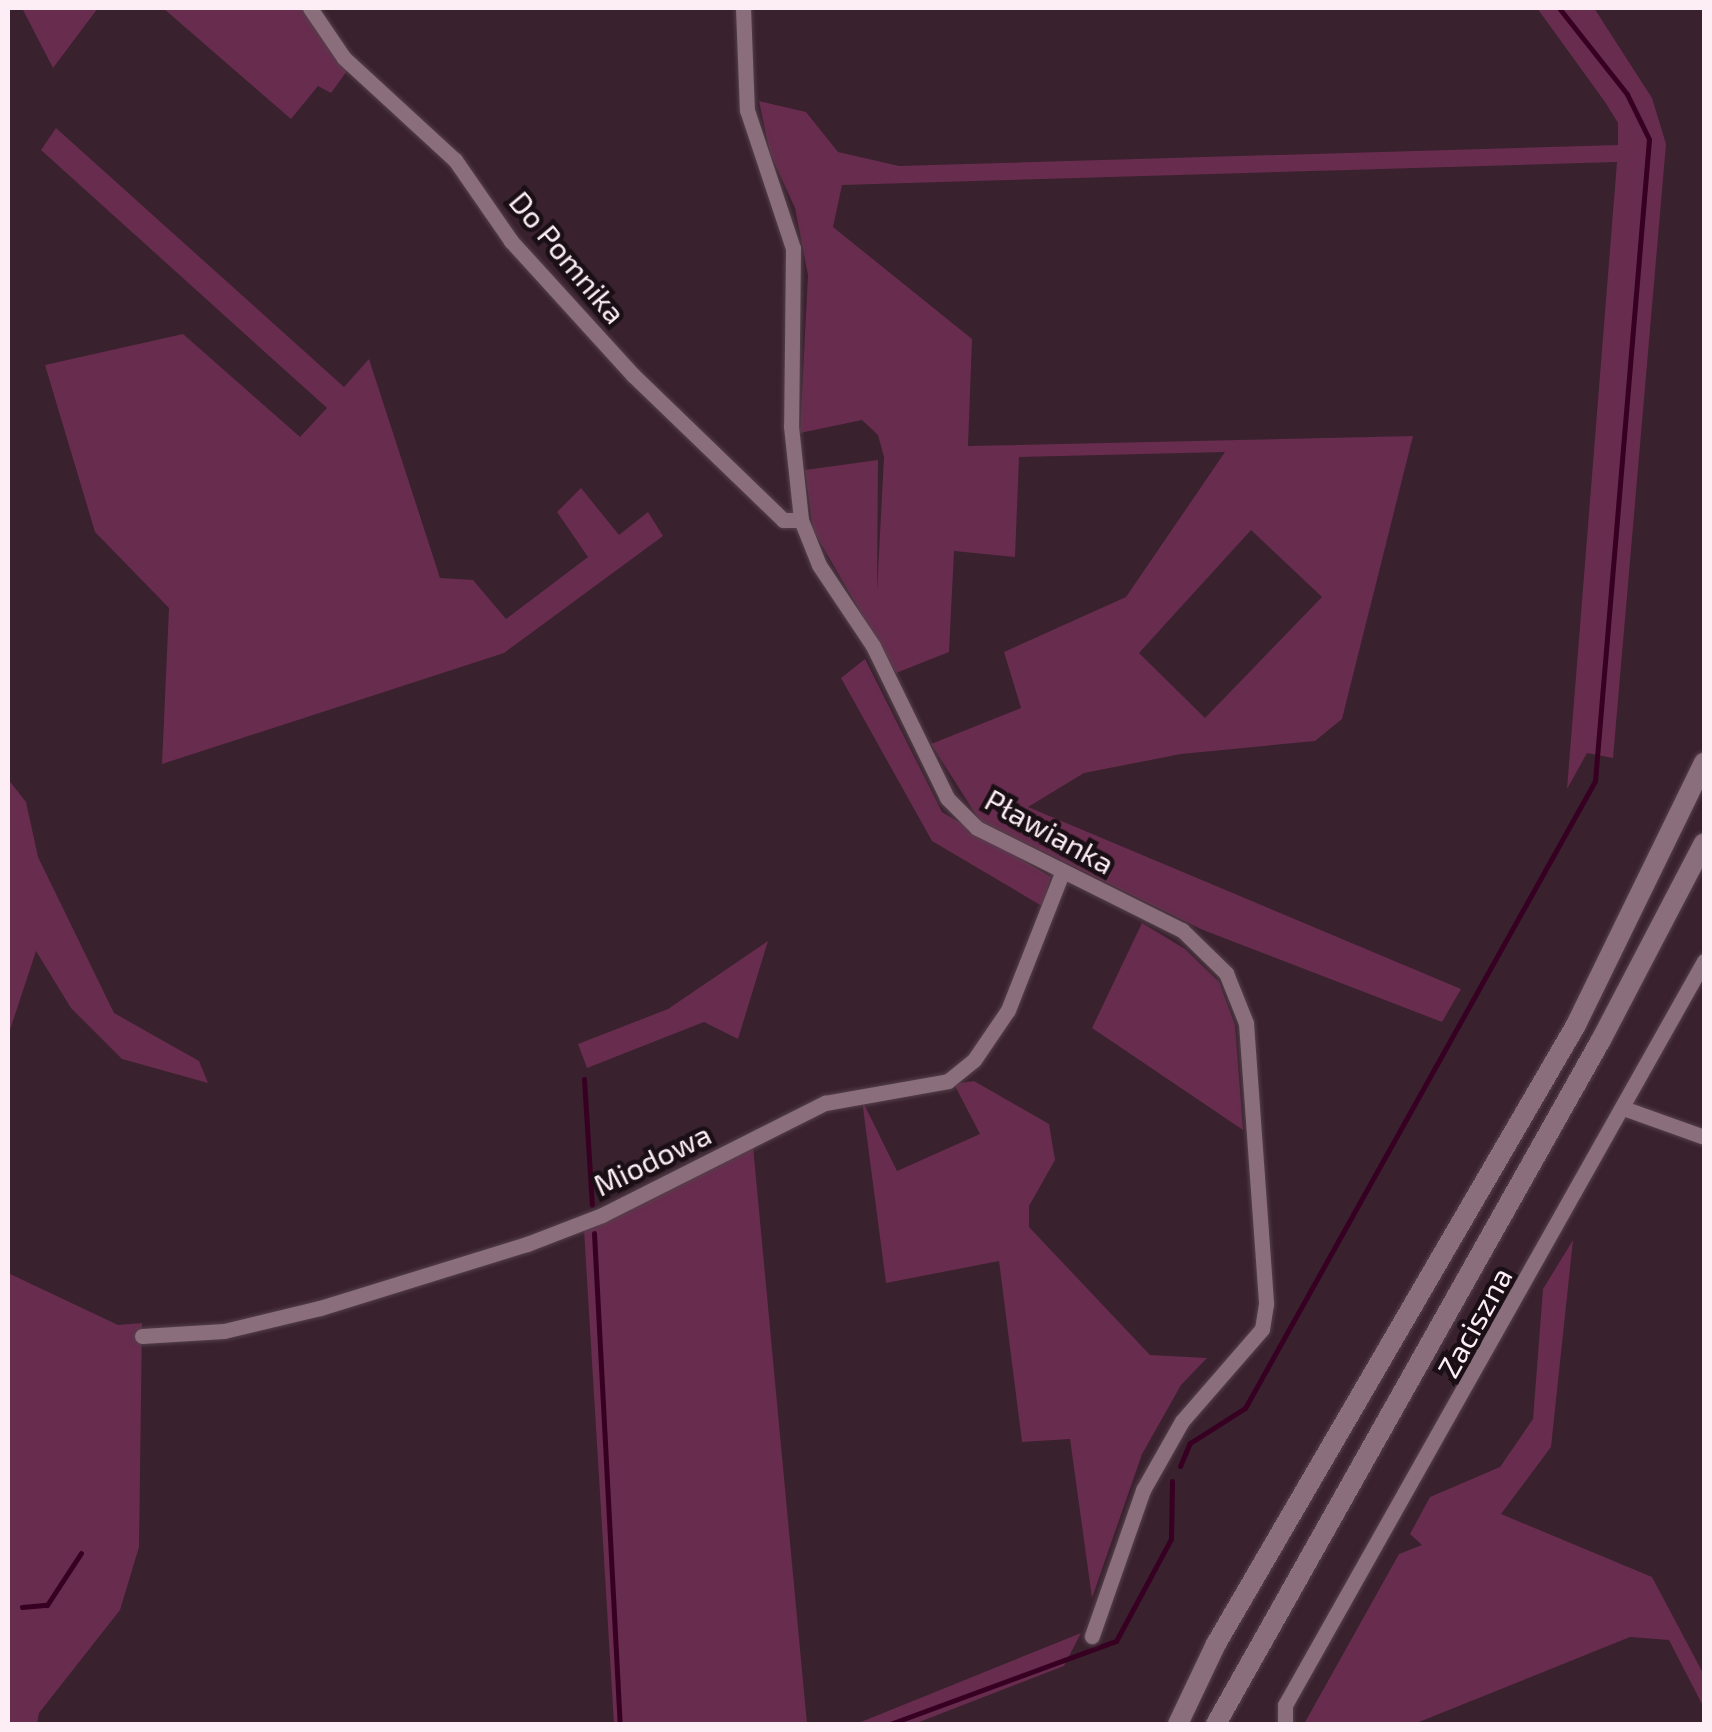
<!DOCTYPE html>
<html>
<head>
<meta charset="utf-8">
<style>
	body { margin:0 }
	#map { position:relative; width:1712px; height:1732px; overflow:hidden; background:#39212e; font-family:"Exo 2",sans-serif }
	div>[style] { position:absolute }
	.green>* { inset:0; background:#682c4e }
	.stream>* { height:5px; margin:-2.5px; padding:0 2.5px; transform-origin:2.5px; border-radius:2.5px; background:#370022 }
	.roads { filter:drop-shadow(0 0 2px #54404b) drop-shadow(0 0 2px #54404b) }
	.street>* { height:15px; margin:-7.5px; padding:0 7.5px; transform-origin:7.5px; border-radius:7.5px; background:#8b6e7c }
	.secondary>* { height:20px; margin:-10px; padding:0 10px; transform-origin:10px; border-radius:10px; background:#8b6e7c }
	span { translate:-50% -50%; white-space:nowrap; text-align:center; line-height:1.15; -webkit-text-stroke:9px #190f14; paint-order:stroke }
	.street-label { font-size:30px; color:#fdedf4 }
	.frame { position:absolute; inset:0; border:10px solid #fdedf4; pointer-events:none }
</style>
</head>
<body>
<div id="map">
	<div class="green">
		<i style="clip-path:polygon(22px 8px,98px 8px,53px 68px)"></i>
		<i style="clip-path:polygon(163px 8px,303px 8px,347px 71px,331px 93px,318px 86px,291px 119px)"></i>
		<i style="clip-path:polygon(evenodd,1537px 8px,1594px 8px,1652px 98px,1666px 144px,1613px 758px,1587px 753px,1567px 789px,1617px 162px,842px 185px,833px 227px,972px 339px,968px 446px,1413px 436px,1342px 719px,1315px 741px,1181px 754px,1084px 773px,1028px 807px,1461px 989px,1442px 1022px,1203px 930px,980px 821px,931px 744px,1021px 708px,1004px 652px,1126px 597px,1225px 452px,1019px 457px,1015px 557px,954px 551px,949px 652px,896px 673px,813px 530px,805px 470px,878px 460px,877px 592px,884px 457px,878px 435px,862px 420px,800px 433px,808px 275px,795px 208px,770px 153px,759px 101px,806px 112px,838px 152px,899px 166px,1618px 145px,1618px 123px,1605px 102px,1537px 8px,1251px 530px,1322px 597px,1205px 718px,1139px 653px,1251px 530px)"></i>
		<i style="clip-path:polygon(56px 128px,344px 387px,369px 359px,440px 578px,473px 580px,506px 619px,588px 557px,557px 512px,581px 488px,619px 535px,648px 512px,663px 536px,504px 653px,162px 764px,169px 608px,95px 532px,45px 365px,183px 334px,300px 437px,327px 408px,41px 150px)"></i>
		<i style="clip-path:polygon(865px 659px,942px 812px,1051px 877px,1042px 906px,932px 841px,841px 678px)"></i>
		<i style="clip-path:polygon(8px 779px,26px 802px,38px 857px,114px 1013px,199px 1061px,208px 1083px,122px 1059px,71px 1008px,36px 951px,8px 1036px)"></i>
		<i style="clip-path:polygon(1142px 923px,1185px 949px,1219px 982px,1235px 1025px,1243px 1130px,1092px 1028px)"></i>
		<i style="clip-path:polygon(768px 941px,738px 1039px,704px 1022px,587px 1068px,578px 1044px,668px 1009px)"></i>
		<i style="clip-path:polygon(974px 1081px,1049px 1124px,1055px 1160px,1029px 1206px,1029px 1227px,1150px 1355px,1207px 1358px,1181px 1385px,1142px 1454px,1092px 1598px,1070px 1439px,1022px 1442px,999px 1261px,886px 1283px,862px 1100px,897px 1171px,980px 1134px,954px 1084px)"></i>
		<i style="clip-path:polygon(753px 1146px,807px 1724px,614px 1724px,584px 1230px)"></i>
		<i style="clip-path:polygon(1573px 1240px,1551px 1447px,1501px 1514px,1652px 1577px,1704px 1675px,1704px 1708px,1669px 1640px,1630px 1637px,1414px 1724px,1304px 1724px,1399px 1554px,1422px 1545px,1410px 1534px,1430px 1497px,1500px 1467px,1533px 1419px,1543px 1289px)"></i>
		<i style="clip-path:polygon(8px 1273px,118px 1325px,142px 1323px,139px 1547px,120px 1610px,39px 1713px,37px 1724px,8px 1724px)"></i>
		<i style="clip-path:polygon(1081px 1633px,1064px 1666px,914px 1724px,856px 1724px)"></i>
	</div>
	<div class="stream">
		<i style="left:584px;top:1079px;width:126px;rotate:86.4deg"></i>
		<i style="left:594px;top:1233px;width:492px;rotate:87deg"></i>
		<i style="left:1180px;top:1466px;width:25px;rotate:-67deg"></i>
		<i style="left:1190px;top:1443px;width:65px;rotate:-32.5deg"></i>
		<i style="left:1245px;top:1408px;width:718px;rotate:-60.83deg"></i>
		<i style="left:1595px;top:781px;width:644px;rotate:-85.19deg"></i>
		<i style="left:1649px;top:139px;width:50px;rotate:-116.1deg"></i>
		<i style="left:1627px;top:94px;width:110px;rotate:-128.3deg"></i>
		<i style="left:22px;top:1607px;width:25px;rotate:-5deg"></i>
		<i style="left:47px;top:1605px;width:62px;rotate:-56.8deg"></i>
		<i style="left:890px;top:1724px;width:241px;rotate:-20.2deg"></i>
		<i style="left:1116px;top:1641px;width:116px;rotate:-61.7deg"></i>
		<i style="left:1171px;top:1539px;width:58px;rotate:-89deg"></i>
	</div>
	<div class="roads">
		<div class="street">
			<i style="left:310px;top:8px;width:60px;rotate:55.8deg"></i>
			<i style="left:344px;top:58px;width:151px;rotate:42.6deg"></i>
			<i style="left:455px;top:160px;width:98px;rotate:55.3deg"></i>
			<i style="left:511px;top:241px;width:181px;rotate:47.7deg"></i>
			<i style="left:633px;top:375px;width:209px;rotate:44deg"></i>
			<i style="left:783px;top:520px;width:18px"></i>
			<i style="left:743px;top:8px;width:102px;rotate:87.8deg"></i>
			<i style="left:747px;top:110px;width:145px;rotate:71.6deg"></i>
			<i style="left:793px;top:248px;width:178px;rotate:90.6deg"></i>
			<i style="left:791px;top:426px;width:95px;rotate:83.9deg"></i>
			<i style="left:801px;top:520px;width:48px;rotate:68.2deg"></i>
			<i style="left:819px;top:565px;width:97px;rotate:56.3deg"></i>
			<i style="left:873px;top:646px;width:169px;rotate:64deg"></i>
			<i style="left:947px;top:798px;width:42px;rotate:45deg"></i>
			<i style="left:977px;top:828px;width:229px;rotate:26.5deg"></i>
			<i style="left:1182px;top:930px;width:62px;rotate:44.3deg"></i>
			<i style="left:1226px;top:973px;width:54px;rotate:68.2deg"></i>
			<i style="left:1246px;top:1023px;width:282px;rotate:85.9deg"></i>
			<i style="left:1266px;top:1304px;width:25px;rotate:99deg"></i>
			<i style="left:1262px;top:1329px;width:122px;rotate:131deg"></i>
			<i style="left:1182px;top:1421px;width:79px;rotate:119.5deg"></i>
			<i style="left:1143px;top:1490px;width:155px;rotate:109.3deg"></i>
			<i style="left:1626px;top:1109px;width:83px;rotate:19.7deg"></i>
			<i style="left:142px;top:1336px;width:82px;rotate:-3.5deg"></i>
			<i style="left:224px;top:1331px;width:99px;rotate:-13.5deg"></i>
			<i style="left:320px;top:1308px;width:217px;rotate:-17.2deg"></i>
			<i style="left:527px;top:1244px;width:80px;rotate:-21.1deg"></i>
			<i style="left:602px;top:1215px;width:250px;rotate:-26.7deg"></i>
			<i style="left:825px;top:1103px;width:125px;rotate:-10.1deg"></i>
			<i style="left:948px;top:1081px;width:33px;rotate:-39deg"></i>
			<i style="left:974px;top:1060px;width:60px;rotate:-55.8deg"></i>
			<i style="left:1008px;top:1010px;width:147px;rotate:-68.5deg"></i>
			<i style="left:1285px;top:1724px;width:19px;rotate:-90deg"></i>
			<i style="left:1285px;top:1705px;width:854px;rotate:-60.61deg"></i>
		</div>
		<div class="secondary">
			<i style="left:1178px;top:1724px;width:89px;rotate:-64.6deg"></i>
			<i style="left:1216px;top:1644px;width:716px;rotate:-59.82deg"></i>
			<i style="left:1576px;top:1025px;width:292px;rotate:-64deg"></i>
			<i style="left:1216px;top:1724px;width:785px;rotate:-60.63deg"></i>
			<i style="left:1601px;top:1040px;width:222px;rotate:-62.4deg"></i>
		</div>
	</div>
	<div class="street-label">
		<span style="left:568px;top:257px;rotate:50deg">Do Pomnika</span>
		<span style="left:1050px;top:831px;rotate:29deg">Pławianka</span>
		<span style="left:652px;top:1159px;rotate:-26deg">Miodowa</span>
		<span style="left:1474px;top:1322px;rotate:-61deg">Zaciszna</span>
	</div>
	<div class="frame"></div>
</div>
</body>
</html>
